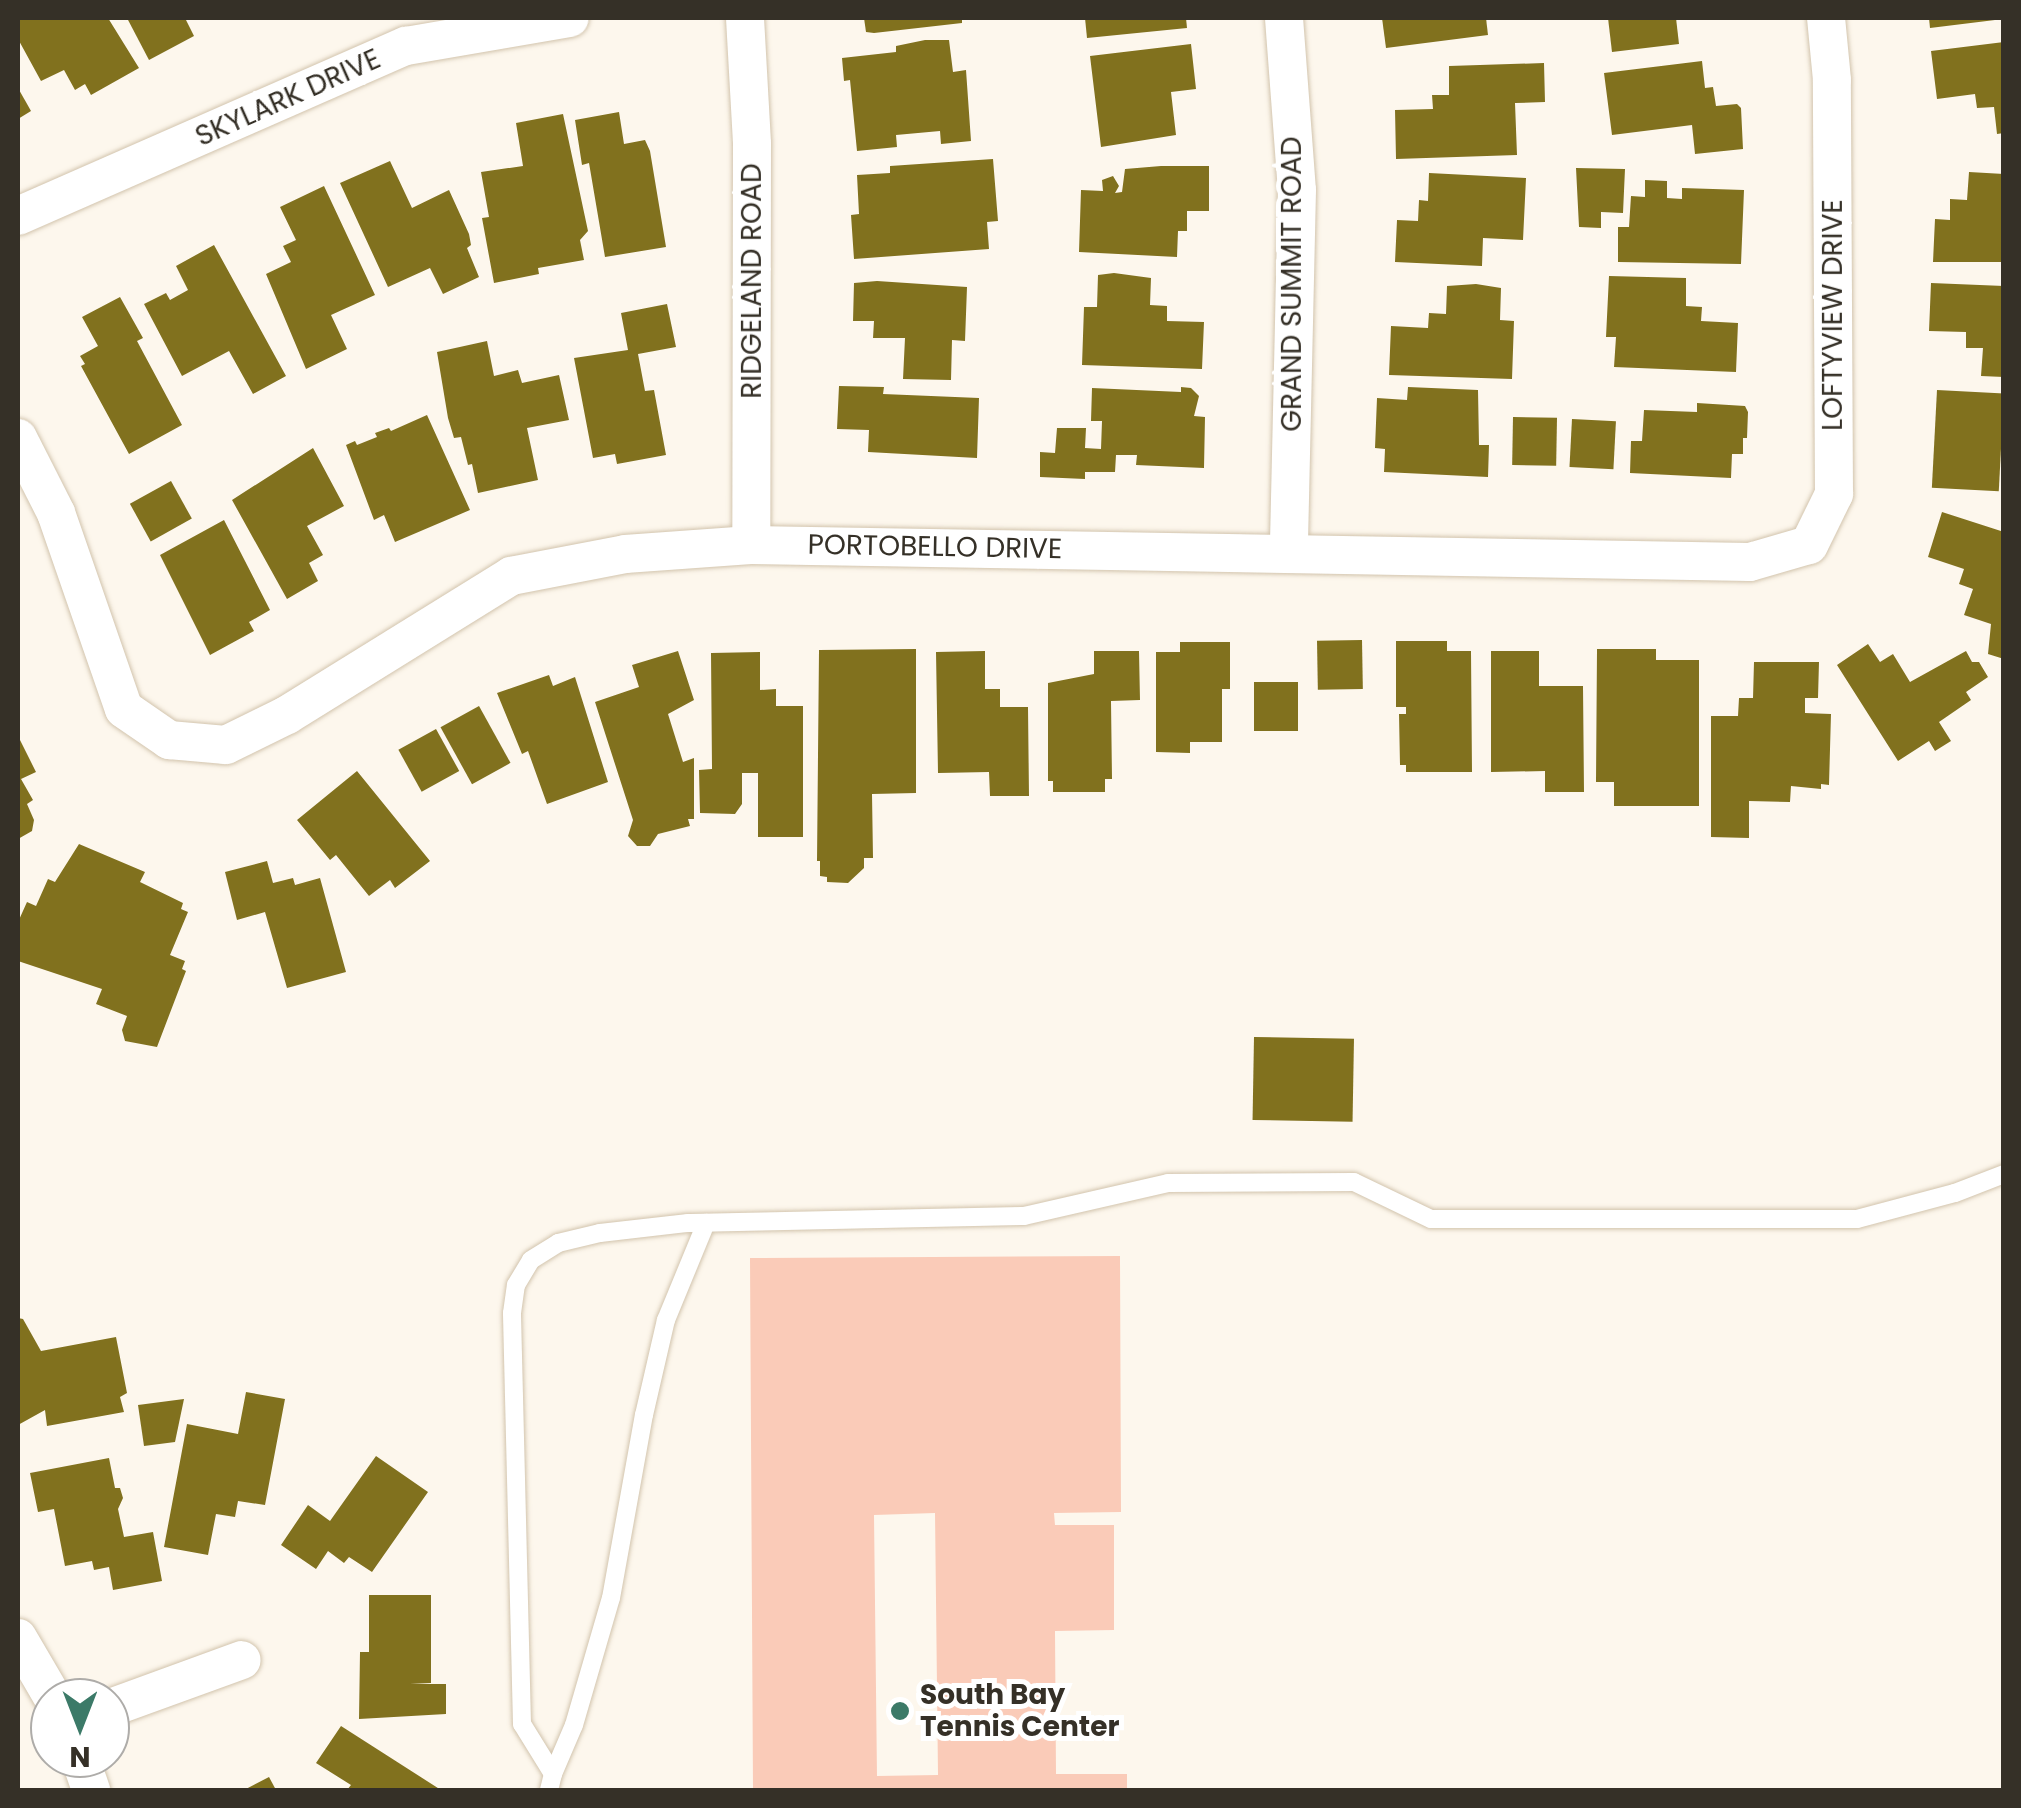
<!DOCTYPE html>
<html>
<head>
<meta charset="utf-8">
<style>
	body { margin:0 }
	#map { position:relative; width:2021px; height:1808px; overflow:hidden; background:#fdf7ed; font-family:Poppins,sans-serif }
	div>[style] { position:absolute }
	.green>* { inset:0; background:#facbb8 }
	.building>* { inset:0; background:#81711e; transform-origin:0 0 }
	.roads { filter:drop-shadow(0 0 2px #d2c4ad) drop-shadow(0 0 2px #d2c4ad) }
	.service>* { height:18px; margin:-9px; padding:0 9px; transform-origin:9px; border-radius:9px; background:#fff }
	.minor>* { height:38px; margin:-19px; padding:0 19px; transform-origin:19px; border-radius:19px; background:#fff }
	.dots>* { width:28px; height:28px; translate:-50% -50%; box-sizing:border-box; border:5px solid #fff; border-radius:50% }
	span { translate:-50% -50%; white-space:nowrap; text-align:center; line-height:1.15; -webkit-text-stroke:10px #fff; paint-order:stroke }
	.street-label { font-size:28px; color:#353027 }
	.poi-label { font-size:28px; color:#353027; font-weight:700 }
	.left { translate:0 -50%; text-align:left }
	.frame { position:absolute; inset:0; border:20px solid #353027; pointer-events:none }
	.north { position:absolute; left:30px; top:1678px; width:100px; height:100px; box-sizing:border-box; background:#fff; border:2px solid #aeaca9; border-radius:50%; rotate:180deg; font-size:28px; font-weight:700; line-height:40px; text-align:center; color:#353027 }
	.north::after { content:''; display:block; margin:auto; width:35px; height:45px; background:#3c7a68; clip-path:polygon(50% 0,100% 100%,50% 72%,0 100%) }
</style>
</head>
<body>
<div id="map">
	<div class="green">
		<i style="clip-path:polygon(evenodd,1120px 1256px,1121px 1512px,1054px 1513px,1055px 1525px,1114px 1525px,1114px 1630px,1055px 1631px,1056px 1774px,1127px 1774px,1127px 1790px,753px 1790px,750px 1258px,1120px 1256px,935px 1513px,938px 1775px,877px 1776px,874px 1515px,935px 1513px)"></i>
	</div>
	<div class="building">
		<i style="clip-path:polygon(18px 18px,108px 18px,139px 68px,91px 95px,85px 84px,75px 90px,64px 70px,41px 81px,18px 39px)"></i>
		<i style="clip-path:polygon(127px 18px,185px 18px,194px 36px,149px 60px)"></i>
		<i style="clip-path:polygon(864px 18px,962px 18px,962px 23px,874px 33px,866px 32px)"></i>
		<i style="clip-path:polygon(1085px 18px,1186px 18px,1187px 28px,1087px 38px)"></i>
		<i style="clip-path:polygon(1382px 18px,1486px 18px,1488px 35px,1386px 48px)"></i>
		<i style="clip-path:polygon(1608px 18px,1676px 18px,1679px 44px,1612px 52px)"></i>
		<i style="clip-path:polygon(1929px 18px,1995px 18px,1995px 20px,1930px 28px)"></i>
		<i style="clip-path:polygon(925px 40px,949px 40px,953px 72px,966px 70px,971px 141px,941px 144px,940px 131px,896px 135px,897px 147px,857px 151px,850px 80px,844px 81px,842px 58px,896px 52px,896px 46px)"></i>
		<i style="clip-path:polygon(2004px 42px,2004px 133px,1997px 134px,1994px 107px,1977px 108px,1975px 94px,1937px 99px,1931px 51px)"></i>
		<i style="clip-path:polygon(1191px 44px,1196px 89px,1171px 92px,1176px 135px,1101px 147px,1090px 56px)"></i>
		<i style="clip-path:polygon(1702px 61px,1705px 88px,1713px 87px,1716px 106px,1737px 104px,1741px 108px,1743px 149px,1695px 154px,1692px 125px,1612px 135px,1604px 73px)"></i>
		<i style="clip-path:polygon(1544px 63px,1545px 102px,1515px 103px,1517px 155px,1396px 159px,1395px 110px,1433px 109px,1432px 95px,1449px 95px,1449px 66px)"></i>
		<i style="clip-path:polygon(18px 88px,31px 111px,18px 119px)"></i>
		<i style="clip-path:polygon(619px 112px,624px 144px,645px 140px,650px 151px,666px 247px,605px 257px,589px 163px,582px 165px,575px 120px)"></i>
		<i style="clip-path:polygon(563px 114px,588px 231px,580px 240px,584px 260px,538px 268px,539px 274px,494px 283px,482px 218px,489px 217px,481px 172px,523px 166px,516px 123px)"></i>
		<i style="clip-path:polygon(993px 159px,998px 221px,987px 222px,989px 249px,854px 259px,851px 215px,859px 214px,857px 175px,890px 173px,890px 166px)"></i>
		<i style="clip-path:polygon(390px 161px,412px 208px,449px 190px,469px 234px,471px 245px,467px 248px,479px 277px,443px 294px,430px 268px,388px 287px,340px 183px)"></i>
		<i style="clip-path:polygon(1161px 166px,1209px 166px,1209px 211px,1187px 211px,1187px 231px,1178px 231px,1177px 257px,1079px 252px,1081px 190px,1103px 191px,1102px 180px,1113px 176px,1119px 186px,1115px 193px,1122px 192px,1125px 169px)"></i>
		<i style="clip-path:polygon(1576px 168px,1625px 169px,1623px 213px,1601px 212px,1601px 228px,1579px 227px)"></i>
		<i style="clip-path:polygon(1969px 172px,2004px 174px,2004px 262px,1933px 262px,1935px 219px,1950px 220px,1950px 199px,1967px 200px)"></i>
		<i style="clip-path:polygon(1429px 173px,1526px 178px,1523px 240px,1483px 238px,1482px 266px,1395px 262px,1397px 220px,1418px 221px,1419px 200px,1428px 201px)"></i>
		<i style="clip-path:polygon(1645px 180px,1667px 181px,1667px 198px,1682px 199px,1682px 188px,1744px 190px,1741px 264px,1618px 262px,1618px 227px,1629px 227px,1631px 196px,1645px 197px)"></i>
		<i style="clip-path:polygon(324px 186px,375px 295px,331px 315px,347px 349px,306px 369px,266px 274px,291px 262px,283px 246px,296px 240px,280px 207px)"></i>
		<i style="clip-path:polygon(214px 245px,286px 376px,253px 394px,229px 351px,182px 376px,144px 304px,166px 293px,170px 300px,188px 290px,176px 266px)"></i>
		<i style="clip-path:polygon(1114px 273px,1151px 278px,1150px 305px,1167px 306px,1167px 321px,1204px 322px,1202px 369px,1082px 365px,1084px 307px,1097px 307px,1098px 275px)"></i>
		<i style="clip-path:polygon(1609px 276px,1686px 278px,1686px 306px,1702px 307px,1701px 321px,1738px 323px,1736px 372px,1614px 367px,1616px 337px,1606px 337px)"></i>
		<i style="clip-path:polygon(877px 281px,967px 287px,965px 341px,952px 340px,951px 380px,903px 379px,905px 338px,873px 338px,874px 321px,853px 321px,854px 283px)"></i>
		<i style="clip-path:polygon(1931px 283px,2004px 286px,2004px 377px,1981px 376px,1983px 348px,1966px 348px,1966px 332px,1929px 331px)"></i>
		<i style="clip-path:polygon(1476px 284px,1501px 288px,1500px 320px,1514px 321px,1512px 379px,1389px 375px,1391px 326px,1428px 328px,1429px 313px,1446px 314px,1447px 286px)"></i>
		<i style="clip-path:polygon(120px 297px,143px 338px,137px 341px,182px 425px,129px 454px,81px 366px,85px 364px,80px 356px,98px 346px,82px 317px)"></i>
		<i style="clip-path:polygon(667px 304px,676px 347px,638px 354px,645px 391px,654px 390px,666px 455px,617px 464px,615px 454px,593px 458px,574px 358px,628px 350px,621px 313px)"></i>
		<i style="clip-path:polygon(487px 341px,494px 376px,518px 370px,522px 383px,559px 375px,569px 420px,527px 428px,538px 480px,478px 493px,472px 464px,468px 465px,461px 437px,454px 438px,448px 418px,437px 352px)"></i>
		<i style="clip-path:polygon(839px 386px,884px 387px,883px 394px,979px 398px,977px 458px,868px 452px,869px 430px,837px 429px)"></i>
		<i style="clip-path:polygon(1181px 387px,1191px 388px,1199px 396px,1194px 416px,1205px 417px,1204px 468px,1136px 465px,1137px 455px,1116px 455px,1115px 472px,1085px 472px,1085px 479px,1040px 477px,1040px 452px,1055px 453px,1057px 428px,1086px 428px,1085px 448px,1101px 449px,1102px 421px,1091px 421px,1092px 388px,1181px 392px)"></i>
		<i style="clip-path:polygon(1408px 387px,1478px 390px,1479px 445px,1489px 445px,1488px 477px,1384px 472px,1385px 449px,1375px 448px,1377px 398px,1407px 400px)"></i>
		<i style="left:1937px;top:390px;width:67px;height:98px;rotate:3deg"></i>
		<i style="clip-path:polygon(1697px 403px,1745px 406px,1748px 412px,1747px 438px,1743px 438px,1743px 454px,1732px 454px,1731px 478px,1630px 473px,1631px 441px,1642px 441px,1644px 410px,1697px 412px)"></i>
		<i style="clip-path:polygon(427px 415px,470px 510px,395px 542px,384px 515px,374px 520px,346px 445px,355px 441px,357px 445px,377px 437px,375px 433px,389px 428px,391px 431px)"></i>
		<i style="left:1513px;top:417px;width:44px;height:48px;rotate:1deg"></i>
		<i style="left:1572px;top:419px;width:44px;height:48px;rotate:3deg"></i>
		<i style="clip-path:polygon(313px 448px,344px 506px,307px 526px,323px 555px,309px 563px,318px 581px,287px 599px,232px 500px)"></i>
		<i style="left:171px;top:481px;width:43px;height:47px;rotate:61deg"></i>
		<i style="clip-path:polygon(1942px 512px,2004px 532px,2004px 659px,1988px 654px,1991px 624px,1964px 615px,1973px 589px,1959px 584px,1964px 569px,1928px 557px)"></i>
		<i style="clip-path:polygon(224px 520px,270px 610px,249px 622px,254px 631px,210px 655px,160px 555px)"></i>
		<i style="left:1362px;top:640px;width:49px;height:45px;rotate:89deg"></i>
		<i style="clip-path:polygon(1396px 641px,1447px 641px,1447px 651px,1471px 651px,1472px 772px,1406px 772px,1406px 765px,1400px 765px,1399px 714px,1406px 714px,1406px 707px,1396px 707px)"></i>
		<i style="clip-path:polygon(1180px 642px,1230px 642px,1230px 689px,1222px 689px,1222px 742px,1190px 742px,1190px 753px,1156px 752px,1156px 652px,1180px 652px)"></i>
		<i style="clip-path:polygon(1868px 644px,1880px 662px,1893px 654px,1910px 682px,1966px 651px,1972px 662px,1979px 662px,1988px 677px,1966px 692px,1971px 700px,1939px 722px,1951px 741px,1935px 751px,1929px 741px,1898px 761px,1837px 665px)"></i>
		<i style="clip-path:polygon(916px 649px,916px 793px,872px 794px,873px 858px,864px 858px,864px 868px,848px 883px,827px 882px,827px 877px,820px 876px,820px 861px,817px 861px,819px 650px)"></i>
		<i style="clip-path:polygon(1597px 649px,1656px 649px,1656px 660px,1699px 660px,1699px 806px,1614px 806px,1614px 782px,1596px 782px)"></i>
		<i style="clip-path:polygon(678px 651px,694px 700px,668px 714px,683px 762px,694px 758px,694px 819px,688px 819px,690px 826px,658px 834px,650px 846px,637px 846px,628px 836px,633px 820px,595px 702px,639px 687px,632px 665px)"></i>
		<i style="clip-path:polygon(985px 651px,985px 689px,1000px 689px,1000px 707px,1028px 707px,1029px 796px,990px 796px,989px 772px,938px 773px,936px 652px)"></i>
		<i style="clip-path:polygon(1094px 651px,1139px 651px,1140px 700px,1111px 701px,1112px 779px,1105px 779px,1105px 792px,1053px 792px,1053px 781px,1048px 781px,1048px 683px,1094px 674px)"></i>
		<i style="clip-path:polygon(1491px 651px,1539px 651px,1539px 686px,1583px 686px,1584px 792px,1545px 792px,1545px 771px,1491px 772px)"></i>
		<i style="clip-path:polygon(760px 652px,760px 690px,776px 689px,776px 706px,803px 706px,803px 837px,758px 837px,758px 773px,742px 773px,742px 804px,735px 814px,700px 813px,699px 770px,712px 769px,711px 653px)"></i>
		<i style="clip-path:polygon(1754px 662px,1819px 662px,1818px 698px,1805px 698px,1805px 713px,1831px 714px,1829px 785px,1821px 784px,1821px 789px,1791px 786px,1790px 802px,1749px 801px,1749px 838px,1711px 837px,1711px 716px,1738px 716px,1739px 698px,1753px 698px)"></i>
		<i style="clip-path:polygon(549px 675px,553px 686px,575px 677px,608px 782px,547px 804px,528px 751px,522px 754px,497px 693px)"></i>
		<i style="left:1254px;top:682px;width:44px;height:49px"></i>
		<i style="left:479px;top:706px;width:65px;height:44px;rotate:61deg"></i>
		<i style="left:436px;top:729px;width:48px;height:43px;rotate:61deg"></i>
		<i style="clip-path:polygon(18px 736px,36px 772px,21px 779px,33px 800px,27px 804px,34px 820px,32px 831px,18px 839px)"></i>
		<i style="clip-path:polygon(357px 771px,430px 861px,395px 888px,390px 880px,369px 896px,336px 855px,330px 860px,297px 820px)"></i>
		<i style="clip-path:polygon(79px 844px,145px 872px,140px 882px,183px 903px,181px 909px,188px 912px,170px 955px,185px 961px,182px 969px,186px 971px,157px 1047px,125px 1041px,122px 1030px,127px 1016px,96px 1004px,102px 989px,18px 961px,18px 922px,27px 902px,36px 906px,48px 879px,55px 882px)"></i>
		<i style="clip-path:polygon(267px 861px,273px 883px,293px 878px,295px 885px,320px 878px,346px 972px,287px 988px,265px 912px,237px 920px,225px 872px)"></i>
		<i style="left:1254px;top:1037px;width:100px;height:83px;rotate:1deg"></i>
		<i style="clip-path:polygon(18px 1318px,23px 1319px,41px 1351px,116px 1337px,127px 1393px,120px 1397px,124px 1412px,47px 1426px,45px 1410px,18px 1425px)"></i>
		<i style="clip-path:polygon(246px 1392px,285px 1399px,265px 1505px,238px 1501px,235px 1517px,216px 1514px,208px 1555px,164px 1547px,187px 1424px,238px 1434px)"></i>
		<i style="clip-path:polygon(184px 1399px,175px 1442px,144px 1446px,138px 1405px)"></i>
		<i style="clip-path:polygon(376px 1456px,428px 1492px,372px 1572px,349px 1557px,344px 1563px,328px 1551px,316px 1569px,281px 1545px,308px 1505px,330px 1521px)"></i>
		<i style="clip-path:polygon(109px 1458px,115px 1488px,120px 1488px,123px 1498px,118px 1509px,124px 1537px,153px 1532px,162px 1581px,113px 1590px,109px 1567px,94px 1570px,92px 1561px,65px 1566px,54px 1509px,38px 1512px,30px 1473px)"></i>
		<i style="clip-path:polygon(369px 1595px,431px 1595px,431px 1683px,410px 1684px,446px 1684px,446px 1714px,359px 1719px,360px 1652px,369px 1652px)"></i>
		<i style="clip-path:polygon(341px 1726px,441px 1790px,347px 1790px,351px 1785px,316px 1763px)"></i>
		<i style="clip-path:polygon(269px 1777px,276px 1790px,244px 1790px)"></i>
	</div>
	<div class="roads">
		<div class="service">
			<i style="left:553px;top:1774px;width:53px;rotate:-66.8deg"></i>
			<i style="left:574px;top:1725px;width:132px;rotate:-73.8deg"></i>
			<i style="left:611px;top:1598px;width:186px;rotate:-79.8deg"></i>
			<i style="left:644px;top:1415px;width:98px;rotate:-77deg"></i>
			<i style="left:666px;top:1320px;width:105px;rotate:-67.6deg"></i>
			<i style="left:549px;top:1790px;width:16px;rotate:-76deg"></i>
			<i style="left:553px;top:1774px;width:59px;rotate:-121.8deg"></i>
			<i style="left:522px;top:1724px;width:411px;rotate:-91.4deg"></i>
			<i style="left:512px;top:1313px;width:28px;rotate:-82deg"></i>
			<i style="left:516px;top:1285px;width:29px;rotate:-59deg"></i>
			<i style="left:531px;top:1260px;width:32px;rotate:-32deg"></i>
			<i style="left:558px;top:1243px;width:43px;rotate:-13.4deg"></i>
			<i style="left:600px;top:1233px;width:89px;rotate:-6.5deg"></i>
			<i style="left:688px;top:1223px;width:336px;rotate:-1.2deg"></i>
			<i style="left:1024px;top:1216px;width:148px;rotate:-12.9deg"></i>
			<i style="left:1168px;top:1183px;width:186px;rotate:-0.3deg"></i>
			<i style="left:1354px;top:1182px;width:85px;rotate:25.7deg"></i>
			<i style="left:1431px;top:1219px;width:426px"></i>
			<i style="left:1857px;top:1219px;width:101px;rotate:-14.9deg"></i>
			<i style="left:1955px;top:1193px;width:53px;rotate:-21.2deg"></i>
		</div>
		<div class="minor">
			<i style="left:745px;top:18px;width:126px;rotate:86.8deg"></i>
			<i style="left:752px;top:144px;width:401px;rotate:90.1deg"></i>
			<i style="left:1284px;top:18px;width:172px;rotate:85.7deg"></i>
			<i style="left:1297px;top:190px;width:361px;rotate:91.3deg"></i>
			<i style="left:18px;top:216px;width:424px;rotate:-23.7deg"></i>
			<i style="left:406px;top:46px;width:166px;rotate:-9.7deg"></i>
			<i style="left:18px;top:438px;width:84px;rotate:63.1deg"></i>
			<i style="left:56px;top:513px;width:207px;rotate:70.9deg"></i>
			<i style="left:124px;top:709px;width:55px;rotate:34.6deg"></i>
			<i style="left:169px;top:740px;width:57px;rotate:5deg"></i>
			<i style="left:226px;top:745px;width:68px;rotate:-26.2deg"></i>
			<i style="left:287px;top:715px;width:264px;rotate:-31.8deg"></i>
			<i style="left:511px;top:576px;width:116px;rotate:-10.9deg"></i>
			<i style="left:625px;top:554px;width:126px;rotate:-4.1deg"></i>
			<i style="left:751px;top:545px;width:999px;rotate:0.97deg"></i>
			<i style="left:1750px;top:562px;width:61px;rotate:-16.1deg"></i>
			<i style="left:1809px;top:545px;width:57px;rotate:-63.9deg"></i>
			<i style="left:1834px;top:494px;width:414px;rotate:-90.3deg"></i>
			<i style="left:1832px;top:80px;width:62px;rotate:-95.5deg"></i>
			<i style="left:18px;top:1638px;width:69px;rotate:59.7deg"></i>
			<i style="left:110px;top:1708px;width:140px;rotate:-20deg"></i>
			<i style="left:80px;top:1758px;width:34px;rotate:71deg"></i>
		</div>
	</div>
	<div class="dots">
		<i style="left:900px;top:1711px;background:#3c7a68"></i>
	</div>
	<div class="street-label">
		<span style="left:288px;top:98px;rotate:-24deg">SKYLARK DRIVE</span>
		<span style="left:752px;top:281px;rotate:-90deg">RIDGELAND ROAD</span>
		<span style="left:1292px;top:284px;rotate:-90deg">GRAND SUMMIT ROAD</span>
		<span style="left:1833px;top:315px;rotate:-90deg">LOFTYVIEW DRIVE</span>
		<span style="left:935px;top:547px;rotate:1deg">PORTOBELLO DRIVE</span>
	</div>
	<div class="poi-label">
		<span class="left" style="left:920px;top:1711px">South Bay<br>Tennis Center</span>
	</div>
	<div class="frame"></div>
	<div class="north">N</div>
</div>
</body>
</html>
